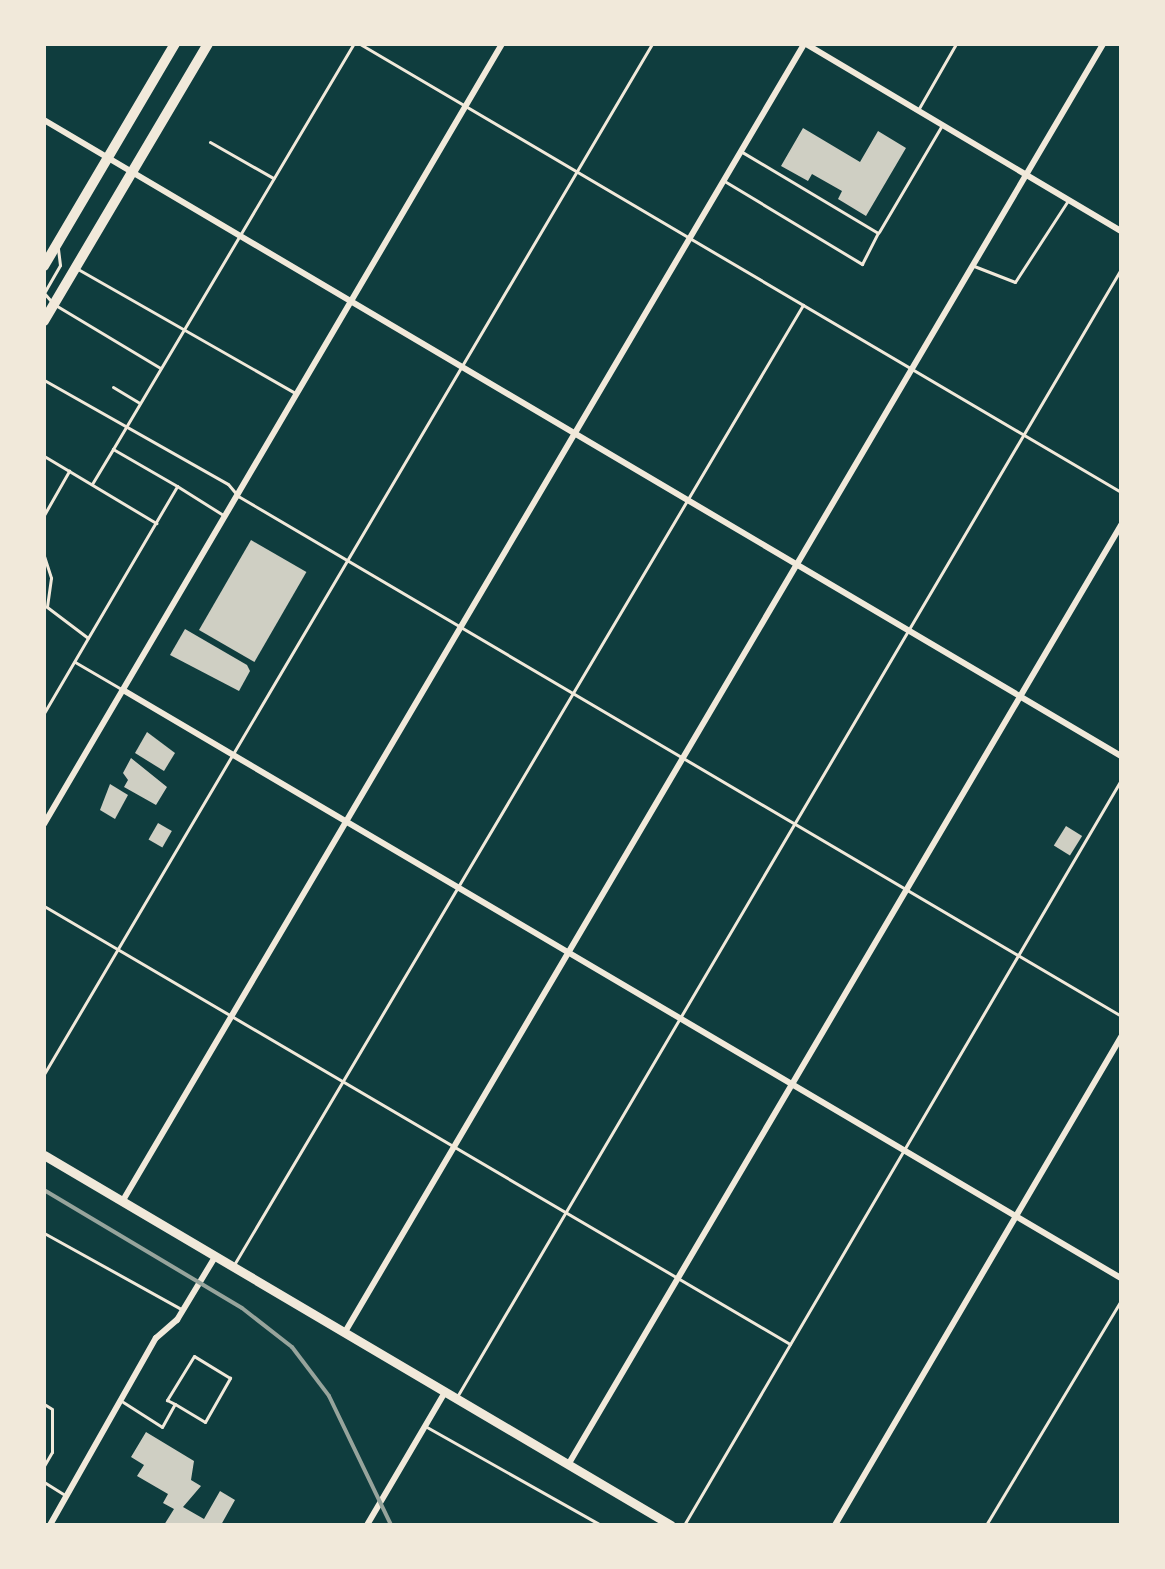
<!DOCTYPE html>
<html>
<head>
<meta charset="utf-8">
<style>
	body { margin:0 }
	#map { position:relative; width:1165px; height:1569px; overflow:hidden; background:#0f3d3e; font-family:Inter,sans-serif }
	div>[style] { position:absolute }
	.building>* { inset:0; background:#cfcfc3; transform-origin:0 0 }
	.service>* { height:3px; margin:-1.5px; padding:0 1.5px; transform-origin:1.5px; border-radius:1.5px; background:#f1e9da }
	.minor>* { height:6px; margin:-3px; padding:0 3px; transform-origin:3px; border-radius:3px; background:#f1e9da }
	.secondary>* { height:9px; margin:-4.5px; padding:0 4.5px; transform-origin:4.5px; border-radius:4.5px; background:#f1e9da }
	.primary>* { height:10px; margin:-5px; padding:0 5px; transform-origin:5px; border-radius:5px; background:#f1e9da }
	.rail>* { height:4px; margin:-2px; padding:0 2px; transform-origin:2px; border-radius:2px; background:#97a49c }
	span { translate:-50% -50%; white-space:nowrap; text-align:center; line-height:1.15; -webkit-text-stroke:8px #f1e9da; paint-order:stroke }
	.frame { position:absolute; inset:0; border:46px solid #f1e9da; pointer-events:none }
</style>
</head>
<body>
<div id="map">
	<div class="building">
		<i style="clip-path:polygon(803px 128px,860px 162px,878px 131px,906px 148px,866px 216px,838px 199px,842px 191px,812px 174px,808px 181px,781px 166px)"></i>
		<i style="left:251px;top:540px;width:64px;height:104px;rotate:30deg"></i>
		<i style="clip-path:polygon(185px 629px,247px 665px,250px 671px,239px 691px,170px 655px)"></i>
		<i style="clip-path:polygon(147px 732px,175px 753px,164px 771px,135px 753px)"></i>
		<i style="clip-path:polygon(131px 758px,167px 787px,156px 805px,124px 787px,128px 780px,123px 773px)"></i>
		<i style="clip-path:polygon(110px 784px,128px 795px,115px 819px,100px 810px)"></i>
		<i style="left:158px;top:823px;width:16px;height:19px;rotate:30deg"></i>
		<i style="left:1066px;top:826px;width:19px;height:23px;rotate:32deg"></i>
		<i style="clip-path:polygon(146px 1432px,194px 1461px,191px 1480px,201px 1486px,183px 1507px,204px 1519px,220px 1491px,235px 1500px,221px 1525px,164px 1525px,174px 1509px,163px 1503px,168px 1494px,137px 1476px,144px 1465px,131px 1457px)"></i>
	</div>
	<div class="service">
		<i style="left:360px;top:44px;width:883px;rotate:30.49deg"></i>
		<i style="left:918px;top:110px;width:76px;rotate:-60.1deg"></i>
		<i style="left:210px;top:142px;width:73px;rotate:29.7deg"></i>
		<i style="left:726px;top:182px;width:159px;rotate:31.1deg"></i>
		<i style="left:862px;top:264px;width:35px;rotate:-63deg"></i>
		<i style="left:878px;top:233px;width:158px;rotate:-149.2deg"></i>
		<i style="left:879px;top:232px;width:124px;rotate:-59.5deg"></i>
		<i style="left:974px;top:266px;width:44px;rotate:21.3deg"></i>
		<i style="left:1015px;top:282px;width:99px;rotate:-57deg"></i>
		<i style="left:76px;top:268px;width:252px;rotate:29.7deg"></i>
		<i style="left:51px;top:301px;width:11px;rotate:-131deg"></i>
		<i style="left:44px;top:293px;width:32px;rotate:-60deg"></i>
		<i style="left:60px;top:265px;width:17px;rotate:-97deg"></i>
		<i style="left:57px;top:306px;width:120px;rotate:31deg"></i>
		<i style="left:44px;top:380px;width:211px;rotate:29.5deg"></i>
		<i style="left:228px;top:484px;width:16px;rotate:50deg"></i>
		<i style="left:238px;top:496px;width:1025px;rotate:30.49deg"></i>
		<i style="left:113px;top:387px;width:31px;rotate:31deg"></i>
		<i style="left:44px;top:456px;width:131px;rotate:30.9deg"></i>
		<i style="left:92px;top:484px;width:41px;rotate:-59deg"></i>
		<i style="left:177px;top:486px;width:74px;rotate:-150deg"></i>
		<i style="left:113px;top:449px;width:471px;rotate:-59.3deg"></i>
		<i style="left:44px;top:515px;width:51px;rotate:-60.4deg"></i>
		<i style="left:44px;top:556px;width:23px;rotate:72deg"></i>
		<i style="left:51px;top:578px;width:29px;rotate:98deg"></i>
		<i style="left:47px;top:607px;width:51px;rotate:37.1deg"></i>
		<i style="left:75px;top:662px;width:56px;rotate:30.3deg"></i>
		<i style="left:44px;top:713px;width:263px;rotate:-59.6deg"></i>
		<i style="left:177px;top:486px;width:54px;rotate:32.2deg"></i>
		<i style="left:44px;top:906px;width:865px;rotate:30.42deg"></i>
		<i style="left:44px;top:1074px;width:1196px;rotate:-59.45deg"></i>
		<i style="left:44px;top:1233px;width:159px;rotate:29deg"></i>
		<i style="left:235px;top:1263px;width:1114px;rotate:-59.34deg"></i>
		<i style="left:458px;top:1395px;width:1307px;rotate:-59.51deg"></i>
		<i style="left:123px;top:1402px;width:46px;rotate:32.7deg"></i>
		<i style="left:162px;top:1427px;width:26px;rotate:-61deg"></i>
		<i style="left:175px;top:1404px;width:35px;rotate:31deg"></i>
		<i style="left:205px;top:1422px;width:51px;rotate:-60.4deg"></i>
		<i style="left:230px;top:1378px;width:42px;rotate:-148.6deg"></i>
		<i style="left:194px;top:1356px;width:52px;rotate:121.5deg"></i>
		<i style="left:167px;top:1400px;width:9px;rotate:27deg"></i>
		<i style="left:44px;top:1404px;width:9px;rotate:32deg"></i>
		<i style="left:52px;top:1409px;width:43px;rotate:90deg"></i>
		<i style="left:52px;top:1452px;width:16px;rotate:120deg"></i>
		<i style="left:425px;top:1426px;width:202px;rotate:29.4deg"></i>
		<i style="left:44px;top:1482px;width:25px;rotate:32deg"></i>
		<i style="left:684px;top:1525px;width:864px;rotate:-59.61deg"></i>
		<i style="left:986px;top:1525px;width:262px;rotate:-59deg"></i>
	</div>
	<div class="minor">
		<i style="left:806px;top:44px;width:366px;rotate:30.7deg"></i>
		<i style="left:44px;top:120px;width:1251px;rotate:30.56deg"></i>
		<i style="left:123px;top:690px;width:1158px;rotate:30.51deg"></i>
		<i style="left:44px;top:824px;width:905px;rotate:-59.58deg"></i>
		<i style="left:122px;top:1202px;width:1344px;rotate:-59.5deg"></i>
		<i style="left:345px;top:1332px;width:1494px;rotate:-59.52deg"></i>
		<i style="left:568px;top:1465px;width:1091px;rotate:-59.53deg"></i>
		<i style="left:50px;top:1525px;width:215px;rotate:-60.5deg"></i>
		<i style="left:156px;top:1338px;width:28px;rotate:-41deg"></i>
		<i style="left:177px;top:1320px;width:74px;rotate:-58.9deg"></i>
		<i style="left:367px;top:1525px;width:154px;rotate:-59.6deg"></i>
		<i style="left:835px;top:1525px;width:566px;rotate:-59.63deg"></i>
	</div>
	<div class="secondary">
		<i style="left:44px;top:1155px;width:728px;rotate:30.55deg"></i>
	</div>
	<div class="primary">
		<i style="left:44px;top:266px;width:258px;rotate:-59.5deg"></i>
		<i style="left:44px;top:321px;width:322px;rotate:-59.4deg"></i>
	</div>
	<div class="rail">
		<i style="left:44px;top:1190px;width:230px;rotate:30.8deg"></i>
		<i style="left:242px;top:1308px;width:63px;rotate:38deg"></i>
		<i style="left:292px;top:1347px;width:61px;rotate:52.9deg"></i>
		<i style="left:329px;top:1396px;width:143px;rotate:64.3deg"></i>
	</div>
	<div class="frame"></div>
</div>
</body>
</html>
